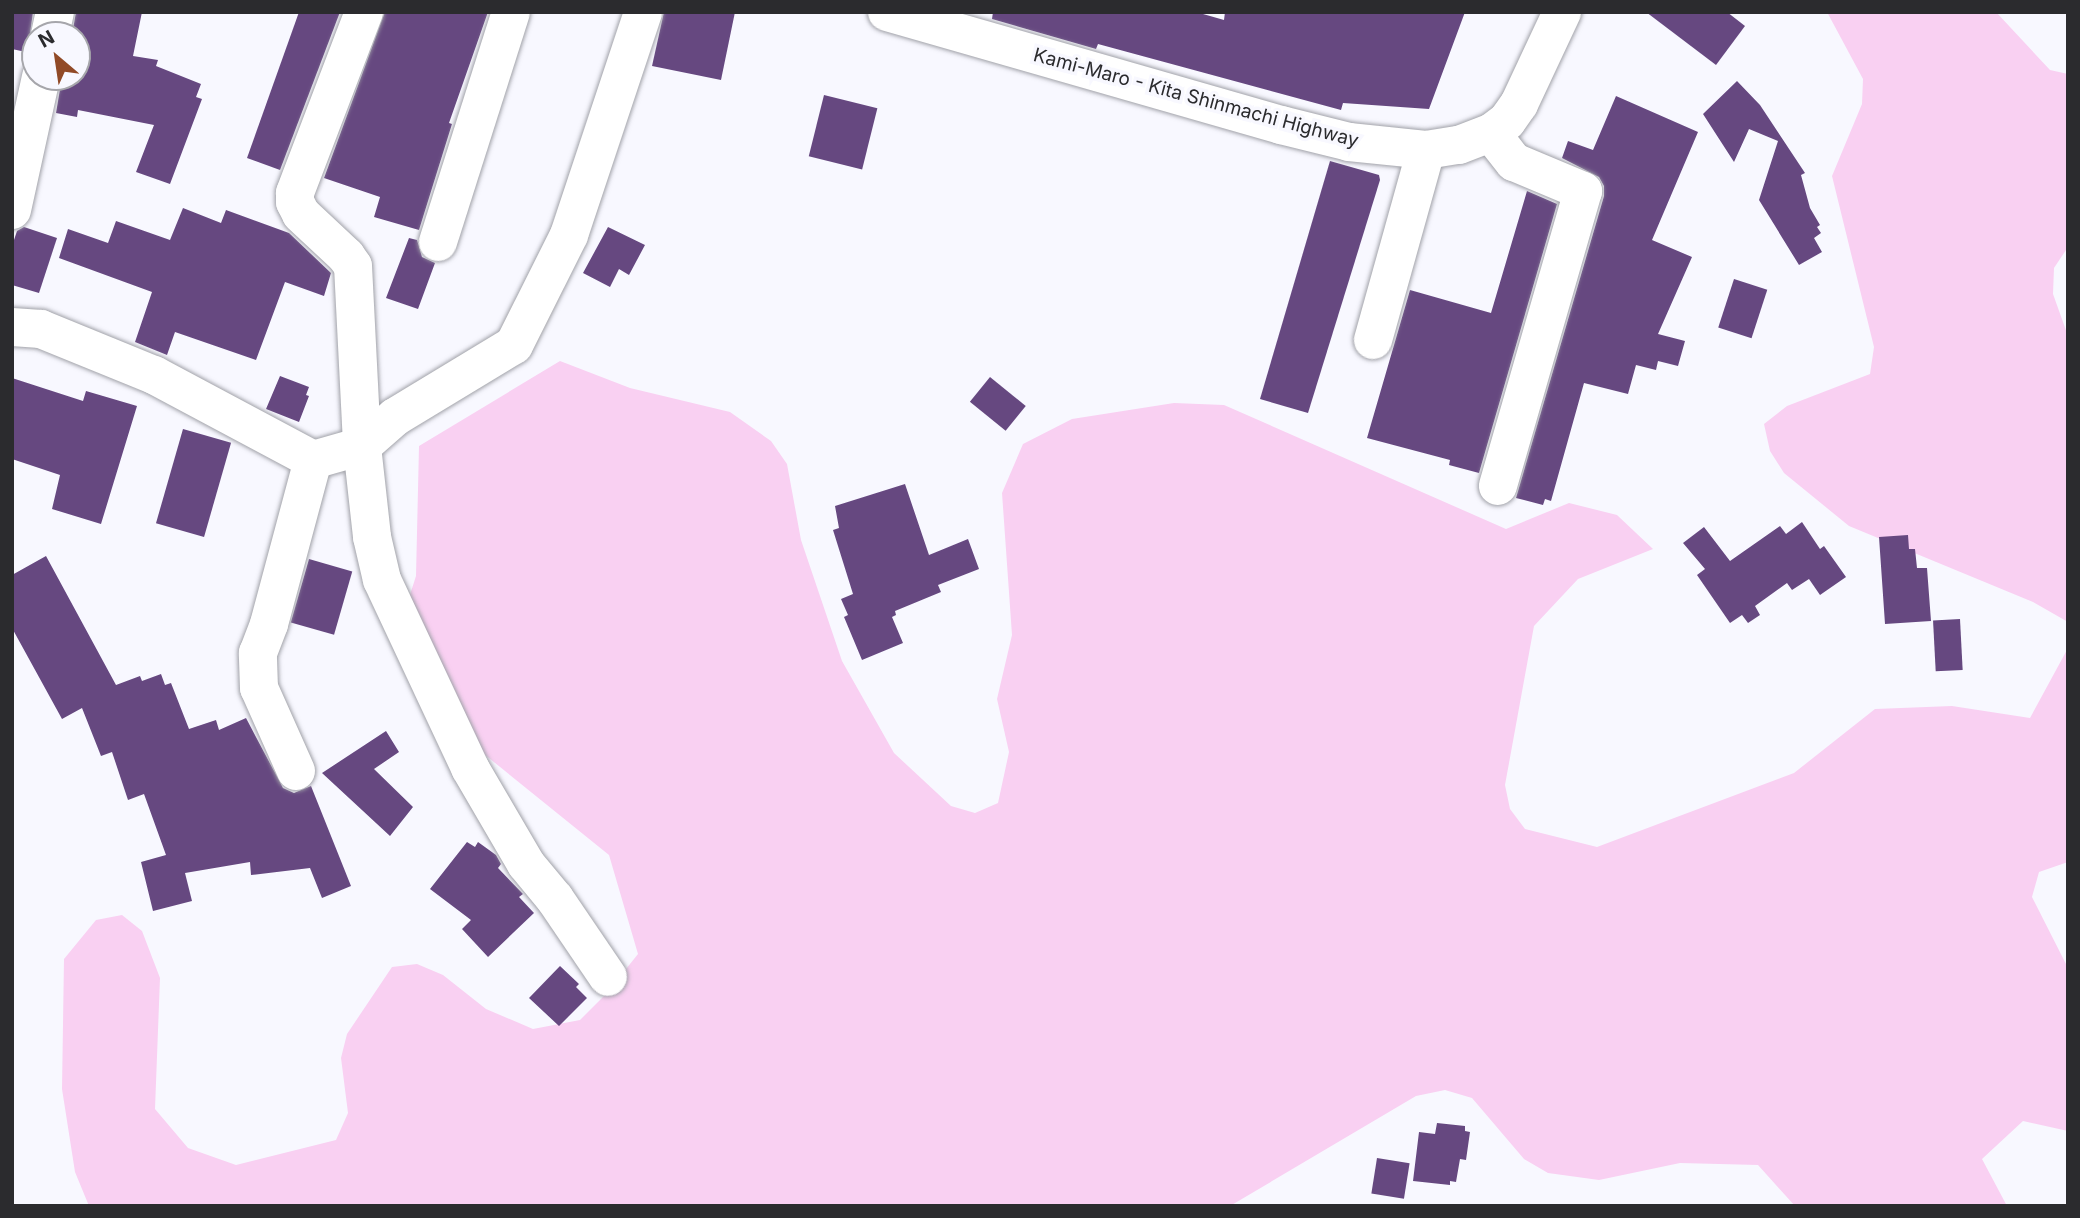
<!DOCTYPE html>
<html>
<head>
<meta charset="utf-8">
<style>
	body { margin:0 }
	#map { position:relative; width:2080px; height:1218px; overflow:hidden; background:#f8f8ff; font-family:Inter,sans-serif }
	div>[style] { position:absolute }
	.green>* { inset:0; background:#f9d0f2 }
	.building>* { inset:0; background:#664880; transform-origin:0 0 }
	.roads { filter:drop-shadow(0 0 2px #a1a2a9) drop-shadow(0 0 2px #a1a2a9) }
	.minor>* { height:38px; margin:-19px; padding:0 19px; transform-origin:19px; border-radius:19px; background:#fff }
	.secondary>* { height:38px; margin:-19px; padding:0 19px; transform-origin:19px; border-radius:19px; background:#fff }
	span { translate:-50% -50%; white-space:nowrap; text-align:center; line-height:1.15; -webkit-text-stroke:7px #f8f8ff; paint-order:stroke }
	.street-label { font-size:19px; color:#2b2b2e }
	.frame { position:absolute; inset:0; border:14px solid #2b2b2e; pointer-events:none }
	.north { position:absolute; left:21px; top:21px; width:70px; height:70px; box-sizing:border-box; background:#f8f8ff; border:2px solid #a6a6ab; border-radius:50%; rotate:331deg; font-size:19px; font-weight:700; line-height:28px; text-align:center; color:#2b2b2e }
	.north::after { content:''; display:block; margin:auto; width:24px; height:32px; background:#914a27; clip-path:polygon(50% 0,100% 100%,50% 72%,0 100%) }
</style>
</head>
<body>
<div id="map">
	<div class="green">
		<i style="clip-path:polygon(1827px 12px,1996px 12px,2050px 70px,2068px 74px,2068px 247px,2054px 268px,2053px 294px,2068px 336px,2068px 622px,2033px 602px,1849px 526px,1784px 473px,1770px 451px,1764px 424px,1787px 406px,1870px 374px,1874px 347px,1832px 176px,1862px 104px,1863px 79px)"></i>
		<i style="clip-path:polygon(560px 361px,630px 388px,730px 412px,771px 441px,787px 464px,801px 540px,842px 661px,894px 753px,951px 806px,975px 813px,998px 803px,1009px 752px,997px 699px,1012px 635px,1002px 493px,1023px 444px,1072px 419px,1174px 403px,1224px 405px,1506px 529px,1569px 503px,1617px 515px,1653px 549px,1578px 579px,1534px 626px,1505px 785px,1510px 809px,1525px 829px,1597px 847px,1794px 773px,1875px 709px,1952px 706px,2030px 718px,2068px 648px,2068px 862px,2039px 872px,2032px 897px,2068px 968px,2068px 1131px,2023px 1121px,1982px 1159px,2007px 1206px,1795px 1206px,1758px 1165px,1680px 1163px,1599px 1180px,1548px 1173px,1524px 1159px,1472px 1098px,1445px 1090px,1416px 1096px,1230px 1206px,89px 1206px,75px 1172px,62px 1089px,64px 959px,96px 920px,122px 915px,142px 931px,160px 978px,155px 1109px,188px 1148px,236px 1165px,336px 1140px,348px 1113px,341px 1058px,347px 1034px,392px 967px,417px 964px,443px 975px,486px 1009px,533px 1029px,580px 1020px,606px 994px,638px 954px,609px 855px,484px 754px,399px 629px,416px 576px,419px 446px)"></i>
	</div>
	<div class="building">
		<i style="clip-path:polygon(12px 12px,33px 12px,29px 41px,35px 54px,12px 49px)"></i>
		<i style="clip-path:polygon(76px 12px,142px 12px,133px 56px,158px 60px,156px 66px,201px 84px,196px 97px,202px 99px,170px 184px,136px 172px,154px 125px,78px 110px,77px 117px,56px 113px,62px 77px,77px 77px,77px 35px,72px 35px)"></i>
		<i style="clip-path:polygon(299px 12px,340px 12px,280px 170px,247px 158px)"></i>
		<i style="clip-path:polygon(385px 12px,488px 12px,449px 123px,452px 124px,419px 230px,374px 217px,380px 197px,324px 178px)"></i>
		<i style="clip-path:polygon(664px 12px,735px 12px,721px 80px,652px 66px)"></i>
		<i style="clip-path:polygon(993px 12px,1196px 12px,1224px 20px,1225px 12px,1465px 12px,1429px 109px,1343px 103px,1341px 110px,1098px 44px,1096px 49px,992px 19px)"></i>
		<i style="clip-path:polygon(1646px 12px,1727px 12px,1745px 26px,1716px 65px)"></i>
		<i style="clip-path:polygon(1737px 81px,1760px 105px,1805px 173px,1801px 175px,1810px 208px,1820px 225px,1817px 227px,1821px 233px,1814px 238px,1822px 252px,1799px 265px,1759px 200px,1778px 141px,1749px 129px,1734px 162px,1703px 114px)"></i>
		<i style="left:824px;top:95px;width:55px;height:63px;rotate:14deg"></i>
		<i style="clip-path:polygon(1616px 96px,1698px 132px,1652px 240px,1692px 257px,1658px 334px,1685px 341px,1678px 366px,1658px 361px,1656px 370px,1636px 365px,1628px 394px,1584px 383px,1551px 501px,1545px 499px,1543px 505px,1516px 498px,1604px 196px,1604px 186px,1599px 177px,1562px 158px,1568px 141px,1593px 150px)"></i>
		<i style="clip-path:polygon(1330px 161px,1379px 175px,1380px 180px,1308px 413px,1260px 399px)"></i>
		<i style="clip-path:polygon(1527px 191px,1557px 204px,1479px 473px,1449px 465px,1450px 460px,1367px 438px,1410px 290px,1491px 313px)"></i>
		<i style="clip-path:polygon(183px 208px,221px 223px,226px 210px,289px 233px,331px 273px,324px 296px,285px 282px,256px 360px,175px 332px,167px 355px,135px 342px,152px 292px,59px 258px,68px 229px,108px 243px,116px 221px,170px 240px)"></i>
		<i style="clip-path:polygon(24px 227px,57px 238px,39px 293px,12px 285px,12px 246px,17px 231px)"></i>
		<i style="clip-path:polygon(608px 227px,645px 245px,629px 275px,619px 269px,610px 287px,583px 273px)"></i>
		<i style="clip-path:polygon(409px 238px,417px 240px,422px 257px,435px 263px,418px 309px,386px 298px)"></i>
		<i style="left:1734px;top:279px;width:35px;height:51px;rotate:18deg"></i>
		<i style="clip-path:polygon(280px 376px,309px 387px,306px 395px,309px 396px,299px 422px,266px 409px)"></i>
		<i style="left:990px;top:377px;width:46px;height:32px;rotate:39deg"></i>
		<i style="clip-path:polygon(12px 378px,83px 401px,86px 391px,137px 406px,101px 524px,52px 509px,60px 475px,12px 459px)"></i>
		<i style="left:183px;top:429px;width:50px;height:98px;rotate:16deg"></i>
		<i style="clip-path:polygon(905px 484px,929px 555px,968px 539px,979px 569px,938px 585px,941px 592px,895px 611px,896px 615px,892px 617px,903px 643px,862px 660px,844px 617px,848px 615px,841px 599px,853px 594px,833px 530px,839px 528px,835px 506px)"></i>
		<i style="clip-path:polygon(1802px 522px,1820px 549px,1824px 546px,1846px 577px,1820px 595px,1809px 579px,1792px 590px,1787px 583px,1755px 606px,1760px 615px,1748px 623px,1742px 615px,1730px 623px,1697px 575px,1705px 569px,1683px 543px,1704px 527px,1730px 561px,1780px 526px,1786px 534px)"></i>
		<i style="clip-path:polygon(1908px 535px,1909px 549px,1915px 549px,1917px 568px,1927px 568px,1931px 621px,1885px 624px,1879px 537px)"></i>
		<i style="clip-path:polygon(46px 556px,116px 685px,140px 676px,142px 681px,161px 674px,165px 685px,171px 683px,189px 729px,216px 720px,219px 730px,246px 718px,283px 788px,294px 793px,311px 786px,351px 886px,322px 898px,310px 868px,251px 875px,250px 862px,185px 873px,192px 901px,153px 911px,141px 862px,166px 855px,144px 794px,128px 800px,112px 752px,101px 756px,82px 708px,62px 719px,12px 628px,12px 575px)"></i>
		<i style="left:309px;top:559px;width:45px;height:66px;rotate:16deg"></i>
		<i style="left:1960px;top:619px;width:51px;height:27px;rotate:87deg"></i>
		<i style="clip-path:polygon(386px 731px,399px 752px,374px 769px,413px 807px,390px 836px,322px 773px)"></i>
		<i style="clip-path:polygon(467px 842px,475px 847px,478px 842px,496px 855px,501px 864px,498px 868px,523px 894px,519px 897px,534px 913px,488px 957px,462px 929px,471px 920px,430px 889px)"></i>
		<i style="clip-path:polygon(560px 966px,579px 984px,576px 987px,587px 998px,559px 1026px,529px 998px)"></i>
		<i style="clip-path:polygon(1437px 1123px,1465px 1126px,1465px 1131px,1470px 1132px,1466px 1160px,1460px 1159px,1456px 1182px,1450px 1181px,1450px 1185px,1413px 1181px,1419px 1132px,1435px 1134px)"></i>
		<i style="left:1377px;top:1158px;width:33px;height:36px;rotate:9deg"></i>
	</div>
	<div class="roads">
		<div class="minor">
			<i style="left:364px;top:12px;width:194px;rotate:110.9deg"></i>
			<i style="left:295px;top:193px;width:9px;rotate:90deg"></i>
			<i style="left:295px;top:202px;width:13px;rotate:63deg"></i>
			<i style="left:301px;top:214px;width:62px;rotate:43deg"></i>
			<i style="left:346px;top:256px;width:12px;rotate:55deg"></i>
			<i style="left:353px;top:266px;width:180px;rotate:87.1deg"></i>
			<i style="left:362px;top:446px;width:92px;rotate:83.7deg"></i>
			<i style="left:372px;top:537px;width:44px;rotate:76.9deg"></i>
			<i style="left:382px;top:580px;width:208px;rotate:64.9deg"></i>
			<i style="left:470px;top:768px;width:111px;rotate:59.7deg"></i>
			<i style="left:526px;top:864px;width:45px;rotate:50.4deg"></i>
			<i style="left:555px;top:899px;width:94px;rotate:55.8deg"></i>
			<i style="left:50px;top:35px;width:24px;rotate:-78deg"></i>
			<i style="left:1491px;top:133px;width:37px;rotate:52deg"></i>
			<i style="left:1514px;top:162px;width:75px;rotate:22.8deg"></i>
			<i style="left:1583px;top:191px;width:307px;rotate:106.1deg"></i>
			<i style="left:12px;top:210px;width:136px;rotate:-77.7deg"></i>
			<i style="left:438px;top:242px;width:241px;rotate:-72.4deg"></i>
			<i style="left:12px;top:327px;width:29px;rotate:4deg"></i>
			<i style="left:41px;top:329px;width:122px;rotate:22.2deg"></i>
			<i style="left:154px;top:375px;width:180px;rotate:28.1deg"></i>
			<i style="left:313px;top:460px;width:51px;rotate:-15.9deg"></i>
			<i style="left:362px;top:446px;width:44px;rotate:-41.3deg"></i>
			<i style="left:395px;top:417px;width:139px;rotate:-31.2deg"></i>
			<i style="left:514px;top:345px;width:123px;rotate:-63.4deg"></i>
			<i style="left:569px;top:235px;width:235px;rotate:-71.6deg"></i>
			<i style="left:1373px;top:340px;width:197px;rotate:-74.4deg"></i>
			<i style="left:296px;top:771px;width:91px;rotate:-114deg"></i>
			<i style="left:259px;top:688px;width:35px;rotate:-92deg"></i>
			<i style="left:258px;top:653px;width:31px;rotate:-69deg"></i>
			<i style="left:269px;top:624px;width:170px;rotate:-75deg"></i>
		</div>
		<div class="secondary">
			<i style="left:887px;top:12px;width:410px;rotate:16deg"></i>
			<i style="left:1281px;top:125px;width:70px;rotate:14deg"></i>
			<i style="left:1349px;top:142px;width:77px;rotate:5.9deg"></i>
			<i style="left:1426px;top:150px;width:33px;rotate:-9deg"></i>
			<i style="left:1459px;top:145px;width:34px;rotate:-21deg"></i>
			<i style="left:1491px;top:133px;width:20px;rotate:-37deg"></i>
			<i style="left:1507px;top:121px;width:21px;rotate:-55deg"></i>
			<i style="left:1519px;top:104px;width:102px;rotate:-64.9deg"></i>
		</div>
	</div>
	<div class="street-label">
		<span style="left:1196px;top:98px;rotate:15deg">Kami-Maro - Kita Shinmachi Highway</span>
	</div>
	<div class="frame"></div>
	<div class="north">N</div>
</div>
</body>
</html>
